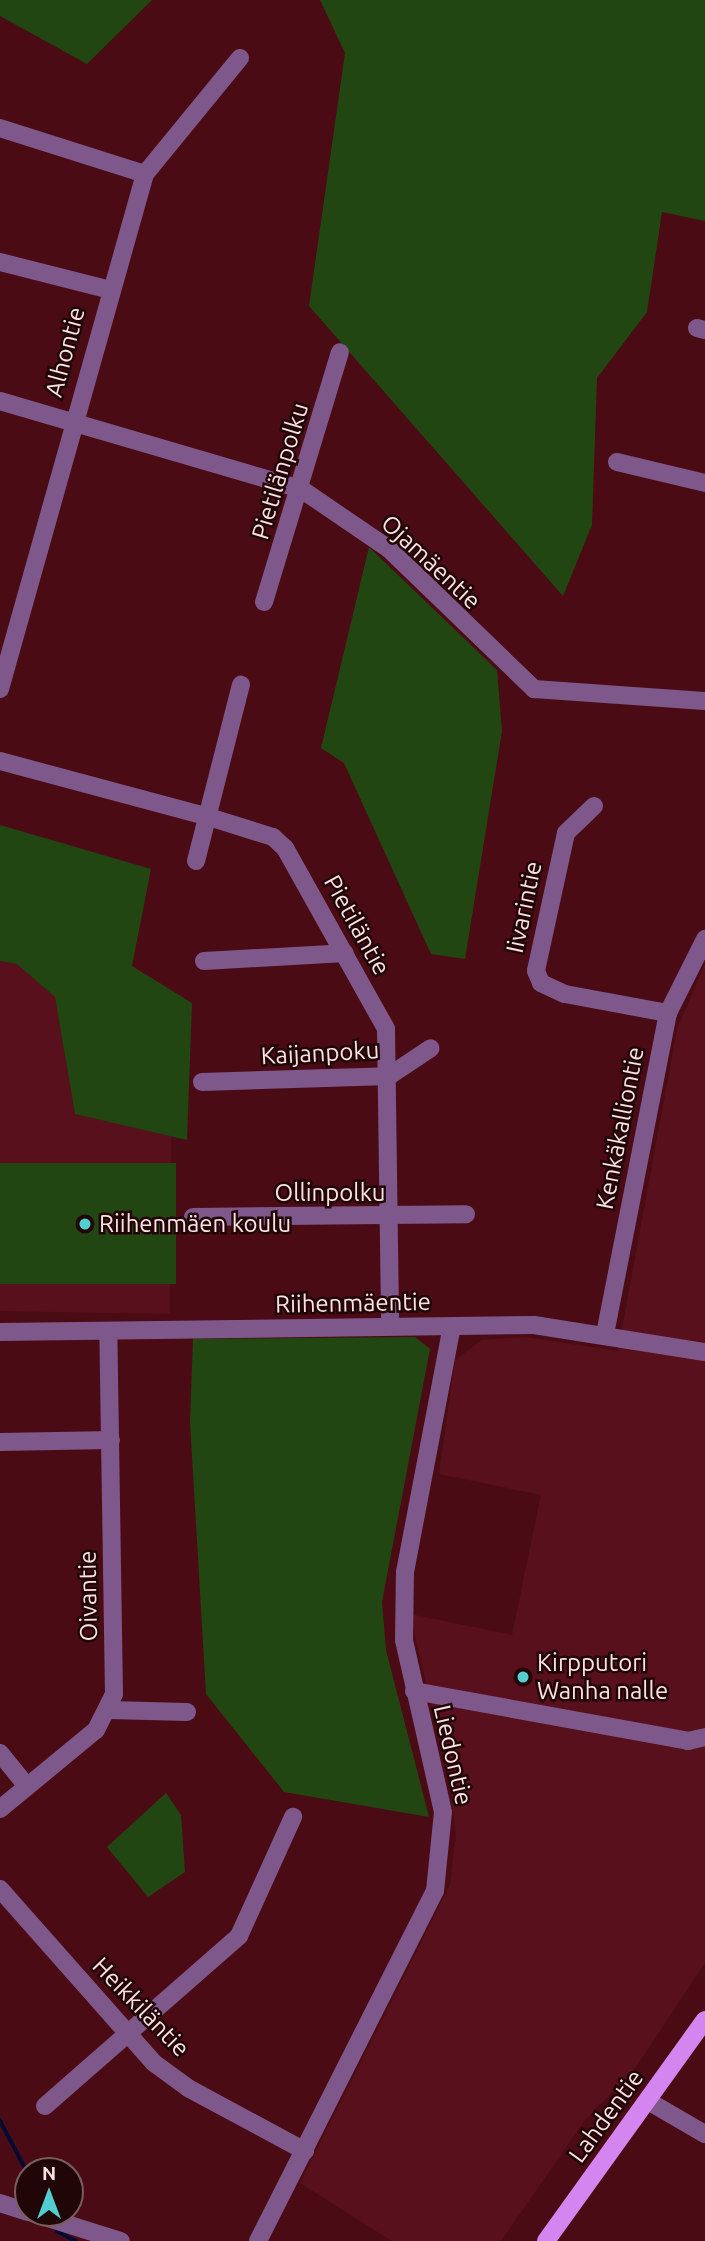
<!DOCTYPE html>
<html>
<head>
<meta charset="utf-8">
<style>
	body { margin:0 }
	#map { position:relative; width:705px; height:2241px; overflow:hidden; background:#4b0b15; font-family:Ubuntu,sans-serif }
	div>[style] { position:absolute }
	.built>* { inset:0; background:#59101d }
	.green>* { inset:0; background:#224612; transform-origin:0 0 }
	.stream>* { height:3.5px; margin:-1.75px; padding:0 1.75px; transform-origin:1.75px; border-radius:1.75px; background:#000b32 }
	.minor>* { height:18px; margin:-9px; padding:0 9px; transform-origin:9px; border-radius:9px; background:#7e588a }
	.major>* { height:18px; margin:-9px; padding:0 9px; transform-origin:9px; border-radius:9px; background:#d585ef }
	.dots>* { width:19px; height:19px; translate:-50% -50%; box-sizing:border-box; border:4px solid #210608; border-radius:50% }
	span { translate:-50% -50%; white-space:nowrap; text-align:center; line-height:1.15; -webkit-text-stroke:5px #210608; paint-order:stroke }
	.street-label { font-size:24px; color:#fbe1e2 }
	.poi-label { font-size:24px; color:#fbe1e2 }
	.left { translate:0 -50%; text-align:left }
	.north { position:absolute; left:14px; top:2157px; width:70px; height:70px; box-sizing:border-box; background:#210608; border:2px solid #785e5f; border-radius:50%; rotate:0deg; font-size:19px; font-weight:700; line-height:28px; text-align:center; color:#fbe1e2 }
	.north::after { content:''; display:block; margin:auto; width:24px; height:32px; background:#52cdd0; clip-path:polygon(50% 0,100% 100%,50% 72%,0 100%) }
</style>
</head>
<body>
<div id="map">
	<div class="built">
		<i style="clip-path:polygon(0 961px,17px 964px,55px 997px,75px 1114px,171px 1136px,170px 1314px,0 1311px)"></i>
		<i style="clip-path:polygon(705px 964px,705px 1963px,634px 2070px,585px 2120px,501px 2241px,392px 2241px,300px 2183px,450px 1885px,456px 1835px,449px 1780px,410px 1614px,512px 1635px,541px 1495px,439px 1474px,455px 1360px,482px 1340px,525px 1337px,618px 1351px,677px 1029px)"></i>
	</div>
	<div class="green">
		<i style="clip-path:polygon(0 0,152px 0,87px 64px,0 16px)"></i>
		<i style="clip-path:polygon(320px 0,705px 0,705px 221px,662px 212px,647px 312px,597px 378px,592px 525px,563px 596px,309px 306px,345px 53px)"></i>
		<i style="clip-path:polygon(369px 547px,497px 670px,502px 731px,465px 959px,431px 954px,344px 763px,321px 748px)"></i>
		<i style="clip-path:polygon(0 825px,151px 869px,132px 966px,192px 1003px,187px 1140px,75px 1114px,55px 997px,17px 964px,0 961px)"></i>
		<i style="left:176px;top:1163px;width:121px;height:176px;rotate:90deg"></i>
		<i style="clip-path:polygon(415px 1337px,430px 1349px,382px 1602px,386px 1650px,429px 1817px,284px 1792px,206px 1694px,190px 1422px,193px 1339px)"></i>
		<i style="clip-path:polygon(166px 1793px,181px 1815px,185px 1872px,148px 1897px,107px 1847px)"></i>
	</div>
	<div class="stream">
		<i style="left:0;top:2120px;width:60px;rotate:62.2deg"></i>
		<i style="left:57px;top:2231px;width:21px;rotate:28deg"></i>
	</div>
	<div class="minor">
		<i style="left:0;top:128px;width:152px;rotate:17.6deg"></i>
		<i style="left:0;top:262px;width:110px;rotate:14.2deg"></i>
		<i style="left:697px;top:328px;width:8px;rotate:14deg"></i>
		<i style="left:0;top:401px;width:314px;rotate:16.3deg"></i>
		<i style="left:301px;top:489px;width:107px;rotate:34.3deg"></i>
		<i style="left:389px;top:549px;width:202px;rotate:44deg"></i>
		<i style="left:534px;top:689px;width:171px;rotate:4deg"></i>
		<i style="left:617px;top:462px;width:90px;rotate:13.4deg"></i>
		<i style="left:264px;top:602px;width:261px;rotate:-73.1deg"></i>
		<i style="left:0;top:689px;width:535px;rotate:-74.28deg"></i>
		<i style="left:145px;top:174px;width:150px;rotate:-50.7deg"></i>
		<i style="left:0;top:761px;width:216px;rotate:15deg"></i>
		<i style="left:209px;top:817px;width:67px;rotate:17.4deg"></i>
		<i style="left:273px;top:837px;width:16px;rotate:43deg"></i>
		<i style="left:285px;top:848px;width:207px;rotate:60.8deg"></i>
		<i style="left:386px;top:1029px;width:297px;rotate:89.2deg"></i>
		<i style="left:594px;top:806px;width:39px;rotate:136deg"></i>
		<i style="left:566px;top:833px;width:141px;rotate:102.3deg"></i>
		<i style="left:536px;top:971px;width:13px;rotate:67deg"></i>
		<i style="left:541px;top:983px;width:26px;rotate:25deg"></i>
		<i style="left:565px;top:994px;width:105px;rotate:10.5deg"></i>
		<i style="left:196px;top:861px;width:182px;rotate:-75.7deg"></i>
		<i style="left:204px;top:961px;width:141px;rotate:-3.2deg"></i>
		<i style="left:202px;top:1082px;width:187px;rotate:-1.8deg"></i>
		<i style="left:389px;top:1076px;width:50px;rotate:-33.7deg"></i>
		<i style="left:193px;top:1217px;width:273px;rotate:-0.6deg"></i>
		<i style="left:0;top:1332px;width:534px;rotate:-0.75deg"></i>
		<i style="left:534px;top:1325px;width:173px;rotate:9deg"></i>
		<i style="left:605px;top:1334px;width:327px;rotate:-78.9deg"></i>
		<i style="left:668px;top:1013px;width:83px;rotate:-63.4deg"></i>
		<i style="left:0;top:1442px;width:111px;rotate:-1deg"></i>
		<i style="left:414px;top:1691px;width:279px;rotate:10.3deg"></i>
		<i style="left:688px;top:1741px;width:17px;rotate:-13deg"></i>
		<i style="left:109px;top:1710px;width:78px;rotate:1.5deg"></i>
		<i style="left:0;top:1753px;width:41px;rotate:50.9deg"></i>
		<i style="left:0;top:1809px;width:124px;rotate:-39.5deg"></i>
		<i style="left:96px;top:1730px;width:40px;rotate:-63.4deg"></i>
		<i style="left:114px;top:1694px;width:362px;rotate:-90.9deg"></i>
		<i style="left:0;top:1889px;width:232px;rotate:48.5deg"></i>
		<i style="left:154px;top:2063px;width:42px;rotate:36.3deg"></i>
		<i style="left:188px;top:2088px;width:133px;rotate:28.3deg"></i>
		<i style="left:648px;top:2101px;width:66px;rotate:30.1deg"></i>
		<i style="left:45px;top:2106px;width:258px;rotate:-41.2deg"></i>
		<i style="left:239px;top:1936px;width:131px;rotate:-65.6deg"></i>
		<i style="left:0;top:2203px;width:29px;rotate:18deg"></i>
		<i style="left:32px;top:2213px;width:93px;rotate:17.5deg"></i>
		<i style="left:258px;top:2241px;width:392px;rotate:-63.2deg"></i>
		<i style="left:435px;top:1891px;width:79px;rotate:-84.2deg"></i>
		<i style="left:443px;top:1812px;width:176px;rotate:-102.8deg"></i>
		<i style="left:404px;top:1640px;width:68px;rotate:-89.2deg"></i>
		<i style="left:405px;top:1572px;width:250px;rotate:-79.2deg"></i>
	</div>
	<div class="major">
		<i style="left:546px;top:2241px;width:272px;rotate:-54.3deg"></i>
	</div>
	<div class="dots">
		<i style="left:85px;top:1224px;background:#52cdd0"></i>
		<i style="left:523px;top:1677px;background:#52cdd0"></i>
	</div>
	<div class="street-label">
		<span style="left:65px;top:352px;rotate:-75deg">Alhontie</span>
		<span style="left:280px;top:471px;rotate:-73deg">Pietilänpolku</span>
		<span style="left:431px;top:562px;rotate:43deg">Ojamäentie</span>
		<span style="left:524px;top:907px;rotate:-78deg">Iivarintie</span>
		<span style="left:357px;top:925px;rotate:61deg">Pietiläntie</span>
		<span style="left:320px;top:1053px;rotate:-3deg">Kaijanpoku</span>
		<span style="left:620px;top:1128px;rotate:-79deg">Kenkäkalliontie</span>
		<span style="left:330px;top:1193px">Ollinpolku</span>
		<span style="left:353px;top:1303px;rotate:-1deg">Riihenmäentie</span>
		<span style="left:88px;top:1596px;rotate:-91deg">Oivantie</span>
		<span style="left:453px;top:1755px;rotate:77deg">Liedontie</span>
		<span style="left:141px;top:2007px;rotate:46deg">Heikkiläntie</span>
		<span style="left:606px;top:2116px;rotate:-54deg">Lahdentie</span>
	</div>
	<div class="poi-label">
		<span class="left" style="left:99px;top:1224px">Riihenmäen koulu</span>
		<span class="left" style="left:537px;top:1677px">Kirpputori<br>Wanha nalle</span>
	</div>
	<div class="north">N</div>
</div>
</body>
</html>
